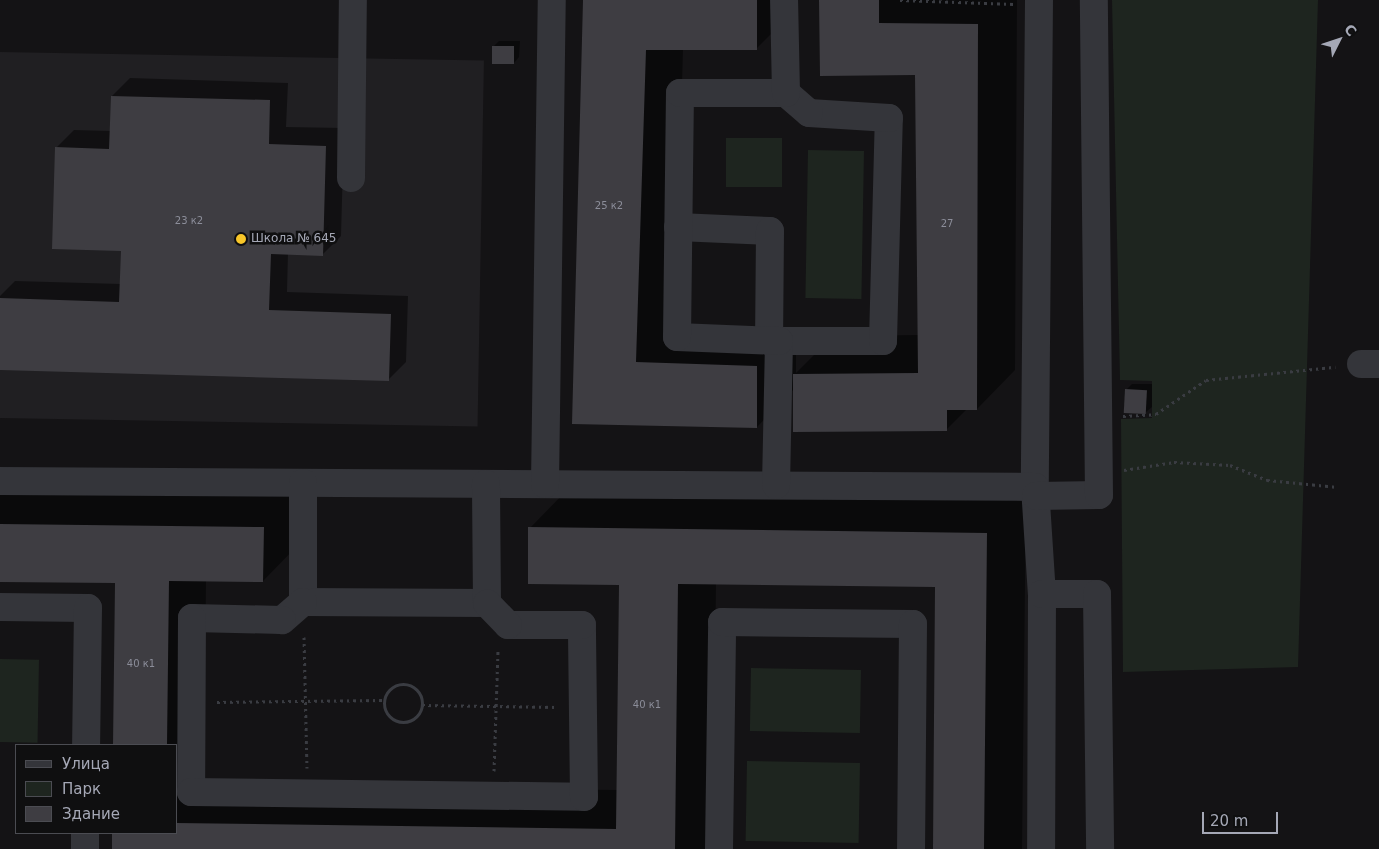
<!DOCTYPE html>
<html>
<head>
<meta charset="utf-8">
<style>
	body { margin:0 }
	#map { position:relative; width:1379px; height:849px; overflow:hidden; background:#141315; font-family:"DejaVu Sans",sans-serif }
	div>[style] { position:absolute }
	.built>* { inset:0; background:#201f22; transform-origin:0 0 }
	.green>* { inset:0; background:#1e251f; transform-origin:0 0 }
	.shadow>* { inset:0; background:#0007 }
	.building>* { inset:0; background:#3e3d42; transform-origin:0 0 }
	.path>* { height:3px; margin-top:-1.5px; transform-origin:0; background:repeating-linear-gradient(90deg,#3a3c42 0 2.5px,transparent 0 6.5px) }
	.path>.ring { margin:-1.5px; padding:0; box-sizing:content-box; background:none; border:3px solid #3a3c42; border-radius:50% }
	.minor>* { height:28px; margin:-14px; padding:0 14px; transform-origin:14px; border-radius:14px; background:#34353a }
	.dots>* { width:14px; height:14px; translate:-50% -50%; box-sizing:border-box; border:2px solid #0f0f10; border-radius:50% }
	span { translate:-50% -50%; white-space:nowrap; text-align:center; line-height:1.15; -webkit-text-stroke:5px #0f0f10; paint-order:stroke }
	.number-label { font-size:10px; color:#8b8d99 }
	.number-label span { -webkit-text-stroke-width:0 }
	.poi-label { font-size:12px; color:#a5a8b6 }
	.left { translate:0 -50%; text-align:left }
	.legend { position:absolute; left:15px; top:744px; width:162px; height:90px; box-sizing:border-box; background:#0f0f10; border:1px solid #4b4c52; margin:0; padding:6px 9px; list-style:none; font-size:15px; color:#a5a8b6 }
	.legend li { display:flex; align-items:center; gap:10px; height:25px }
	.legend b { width:25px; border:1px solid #4b4c52 }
	.north { position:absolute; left:1314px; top:15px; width:50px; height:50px; -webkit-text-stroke:4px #0f0f10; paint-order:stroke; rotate:49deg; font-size:14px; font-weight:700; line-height:20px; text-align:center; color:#a5a8b6 }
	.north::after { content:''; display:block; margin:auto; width:18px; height:22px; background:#a5a8b6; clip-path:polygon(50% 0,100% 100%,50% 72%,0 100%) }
	.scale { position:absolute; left:1202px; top:812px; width:76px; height:22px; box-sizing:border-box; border:2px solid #a5a8b6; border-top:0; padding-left:6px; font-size:15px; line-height:18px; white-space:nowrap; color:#a5a8b6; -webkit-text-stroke:4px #0f0f10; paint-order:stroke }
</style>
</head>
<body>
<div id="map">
	<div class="built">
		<i style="left:0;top:52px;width:484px;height:366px;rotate:1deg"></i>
	</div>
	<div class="green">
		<i style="clip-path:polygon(1112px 0,1318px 0,1298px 667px,1123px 672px,1121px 419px,1152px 418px,1152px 381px,1120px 380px)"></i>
		<i style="left:726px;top:138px;width:56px;height:49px"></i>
		<i style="left:808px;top:150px;width:56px;height:148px;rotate:1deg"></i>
		<i style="left:0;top:659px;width:39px;height:83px;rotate:1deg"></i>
		<i style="left:751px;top:668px;width:110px;height:63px;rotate:1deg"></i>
		<i style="left:747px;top:761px;width:113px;height:80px;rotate:1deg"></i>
	</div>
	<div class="shadow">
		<i style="clip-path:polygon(584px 0,795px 0,795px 10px,756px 49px,683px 49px,675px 324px,796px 328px,796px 373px,833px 336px,919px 335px,916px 74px,820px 0,1017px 0,1015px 370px,977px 409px,967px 409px,946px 430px,794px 389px,757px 427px,573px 423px)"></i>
		<i style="clip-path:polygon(499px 41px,520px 41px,519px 57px,514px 63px,493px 47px)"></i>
		<i style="clip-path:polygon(130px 78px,288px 83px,286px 127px,344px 128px,341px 236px,323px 254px,288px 253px,287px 292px,408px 296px,406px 362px,388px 380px,0 368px,0 296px,15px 281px,121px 284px,122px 250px,56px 148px,74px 130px,111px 131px,112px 96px)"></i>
		<i style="clip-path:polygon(1132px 384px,1152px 384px,1152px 407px,1146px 412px,1126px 390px)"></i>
		<i style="clip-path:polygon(0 485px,302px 489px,301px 542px,263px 581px,206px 580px,204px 785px,618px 790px,620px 584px,530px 528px,568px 489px,1026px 495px,1022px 849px,934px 849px,937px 586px,716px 583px,713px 849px,113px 849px,113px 833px,176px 833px,176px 745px,114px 745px,116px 582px,0 580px)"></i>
	</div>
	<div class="building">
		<i style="clip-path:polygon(583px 0,757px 0,757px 50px,646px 50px,636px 362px,757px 366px,757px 428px,572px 424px)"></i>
		<i style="clip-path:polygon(819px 0,879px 0,879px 23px,978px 24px,977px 410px,947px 410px,947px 431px,793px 432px,793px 374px,918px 373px,915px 75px,820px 76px)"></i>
		<i style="left:514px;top:46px;width:18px;height:22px;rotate:90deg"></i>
		<i style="clip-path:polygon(111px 96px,270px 100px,269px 144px,326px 146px,323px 256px,271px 254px,269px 310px,391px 314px,389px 381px,0 370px,0 298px,119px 302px,121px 251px,52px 249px,55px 147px,109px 149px)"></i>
		<i style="left:1125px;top:389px;width:22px;height:24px;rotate:3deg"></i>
		<i style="clip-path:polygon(0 524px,264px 527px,263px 582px,169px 581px,167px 745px,113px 745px,115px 583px,0 582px)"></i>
		<i style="clip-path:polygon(528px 527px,987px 533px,984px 849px,933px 849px,935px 587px,678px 584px,675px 849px,112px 849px,112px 833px,176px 833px,176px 823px,616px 829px,619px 585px,528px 584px)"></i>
	</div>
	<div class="path">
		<i style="left:900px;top:0;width:114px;rotate:2deg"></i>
		<i style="left:1123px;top:416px;width:33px;rotate:-3deg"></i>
		<i style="left:1156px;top:414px;width:60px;rotate:-34.2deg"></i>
		<i style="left:1206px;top:380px;width:130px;rotate:-5.8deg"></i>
		<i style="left:1124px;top:470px;width:51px;rotate:-9.1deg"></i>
		<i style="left:1174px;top:462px;width:56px;rotate:3.1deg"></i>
		<i style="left:1230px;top:465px;width:40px;rotate:22deg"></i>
		<i style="left:1267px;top:480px;width:71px;rotate:5.6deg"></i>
		<i style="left:304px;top:637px;width:131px;rotate:88.7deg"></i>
		<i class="ring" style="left:384px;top:684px;width:35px;height:35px"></i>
		<i style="left:217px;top:702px;width:168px;rotate:-0.7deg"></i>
		<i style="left:422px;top:705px;width:135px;rotate:0.8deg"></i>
		<i style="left:494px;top:771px;width:122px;rotate:-88.1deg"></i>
	</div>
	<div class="minor">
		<i style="left:1039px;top:0;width:487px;rotate:90.5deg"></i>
		<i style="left:1035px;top:487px;width:107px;rotate:86.3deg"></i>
		<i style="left:1042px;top:594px;width:255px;rotate:90.2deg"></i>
		<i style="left:351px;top:178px;width:178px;rotate:-89.4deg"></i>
		<i style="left:678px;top:227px;width:92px;rotate:2.5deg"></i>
		<i style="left:770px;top:231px;width:110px;rotate:90.5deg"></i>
		<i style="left:779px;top:341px;width:104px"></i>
		<i style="left:883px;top:341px;width:223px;rotate:-88.5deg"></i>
		<i style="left:889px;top:118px;width:80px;rotate:-176.4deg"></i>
		<i style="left:809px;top:113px;width:30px;rotate:-139deg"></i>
		<i style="left:1361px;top:364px;width:18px"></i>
		<i style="left:0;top:481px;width:1035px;rotate:0.33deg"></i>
		<i style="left:303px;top:483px;width:119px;rotate:90deg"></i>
		<i style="left:303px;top:602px;width:184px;rotate:0.3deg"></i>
		<i style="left:487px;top:603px;width:119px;rotate:-90.5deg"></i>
		<i style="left:545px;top:484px;width:484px;rotate:-89.2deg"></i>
		<i style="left:776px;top:485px;width:144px;rotate:-88.8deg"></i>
		<i style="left:779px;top:341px;width:102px;rotate:-177.8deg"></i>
		<i style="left:677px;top:337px;width:244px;rotate:-89.3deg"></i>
		<i style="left:680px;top:93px;width:106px"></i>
		<i style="left:786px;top:93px;width:93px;rotate:-91.2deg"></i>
		<i style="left:1036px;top:496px;width:63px;rotate:-0.9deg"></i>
		<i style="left:1099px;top:495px;width:495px;rotate:-90.6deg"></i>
		<i style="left:1042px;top:594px;width:55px"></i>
		<i style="left:1097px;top:594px;width:255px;rotate:89.3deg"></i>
		<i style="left:303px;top:602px;width:28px;rotate:139deg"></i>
		<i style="left:282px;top:620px;width:90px;rotate:-178.7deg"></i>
		<i style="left:192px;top:618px;width:174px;rotate:90.3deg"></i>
		<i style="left:191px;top:792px;width:393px;rotate:0.7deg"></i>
		<i style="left:584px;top:797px;width:172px;rotate:-90.7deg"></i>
		<i style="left:582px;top:625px;width:74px;rotate:180deg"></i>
		<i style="left:508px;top:625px;width:30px;rotate:-134deg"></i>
		<i style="left:0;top:607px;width:88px;rotate:0.7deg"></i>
		<i style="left:88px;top:608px;width:137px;rotate:90.8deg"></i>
		<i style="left:85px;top:849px;width:16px;rotate:-90deg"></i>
		<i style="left:719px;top:849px;width:227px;rotate:-89.2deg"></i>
		<i style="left:722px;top:622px;width:191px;rotate:0.6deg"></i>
		<i style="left:913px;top:624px;width:225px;rotate:90.5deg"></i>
	</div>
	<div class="dots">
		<i style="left:241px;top:239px;background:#f8c629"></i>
	</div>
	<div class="number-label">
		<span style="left:609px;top:206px">25 к2</span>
		<span style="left:189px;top:221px">23 к2</span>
		<span style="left:947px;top:224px">27</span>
		<span style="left:141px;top:664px">40 к1</span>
		<span style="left:647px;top:705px">40 к1</span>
	</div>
	<div class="poi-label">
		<span class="left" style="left:251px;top:239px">Школа № 645</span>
	</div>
	<ul class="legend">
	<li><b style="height:6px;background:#34353a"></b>Улица</li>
	<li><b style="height:14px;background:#1e251f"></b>Парк</li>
	<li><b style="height:14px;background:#3e3d42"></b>Здание</li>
	</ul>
	<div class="north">С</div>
	<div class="scale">20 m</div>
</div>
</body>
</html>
